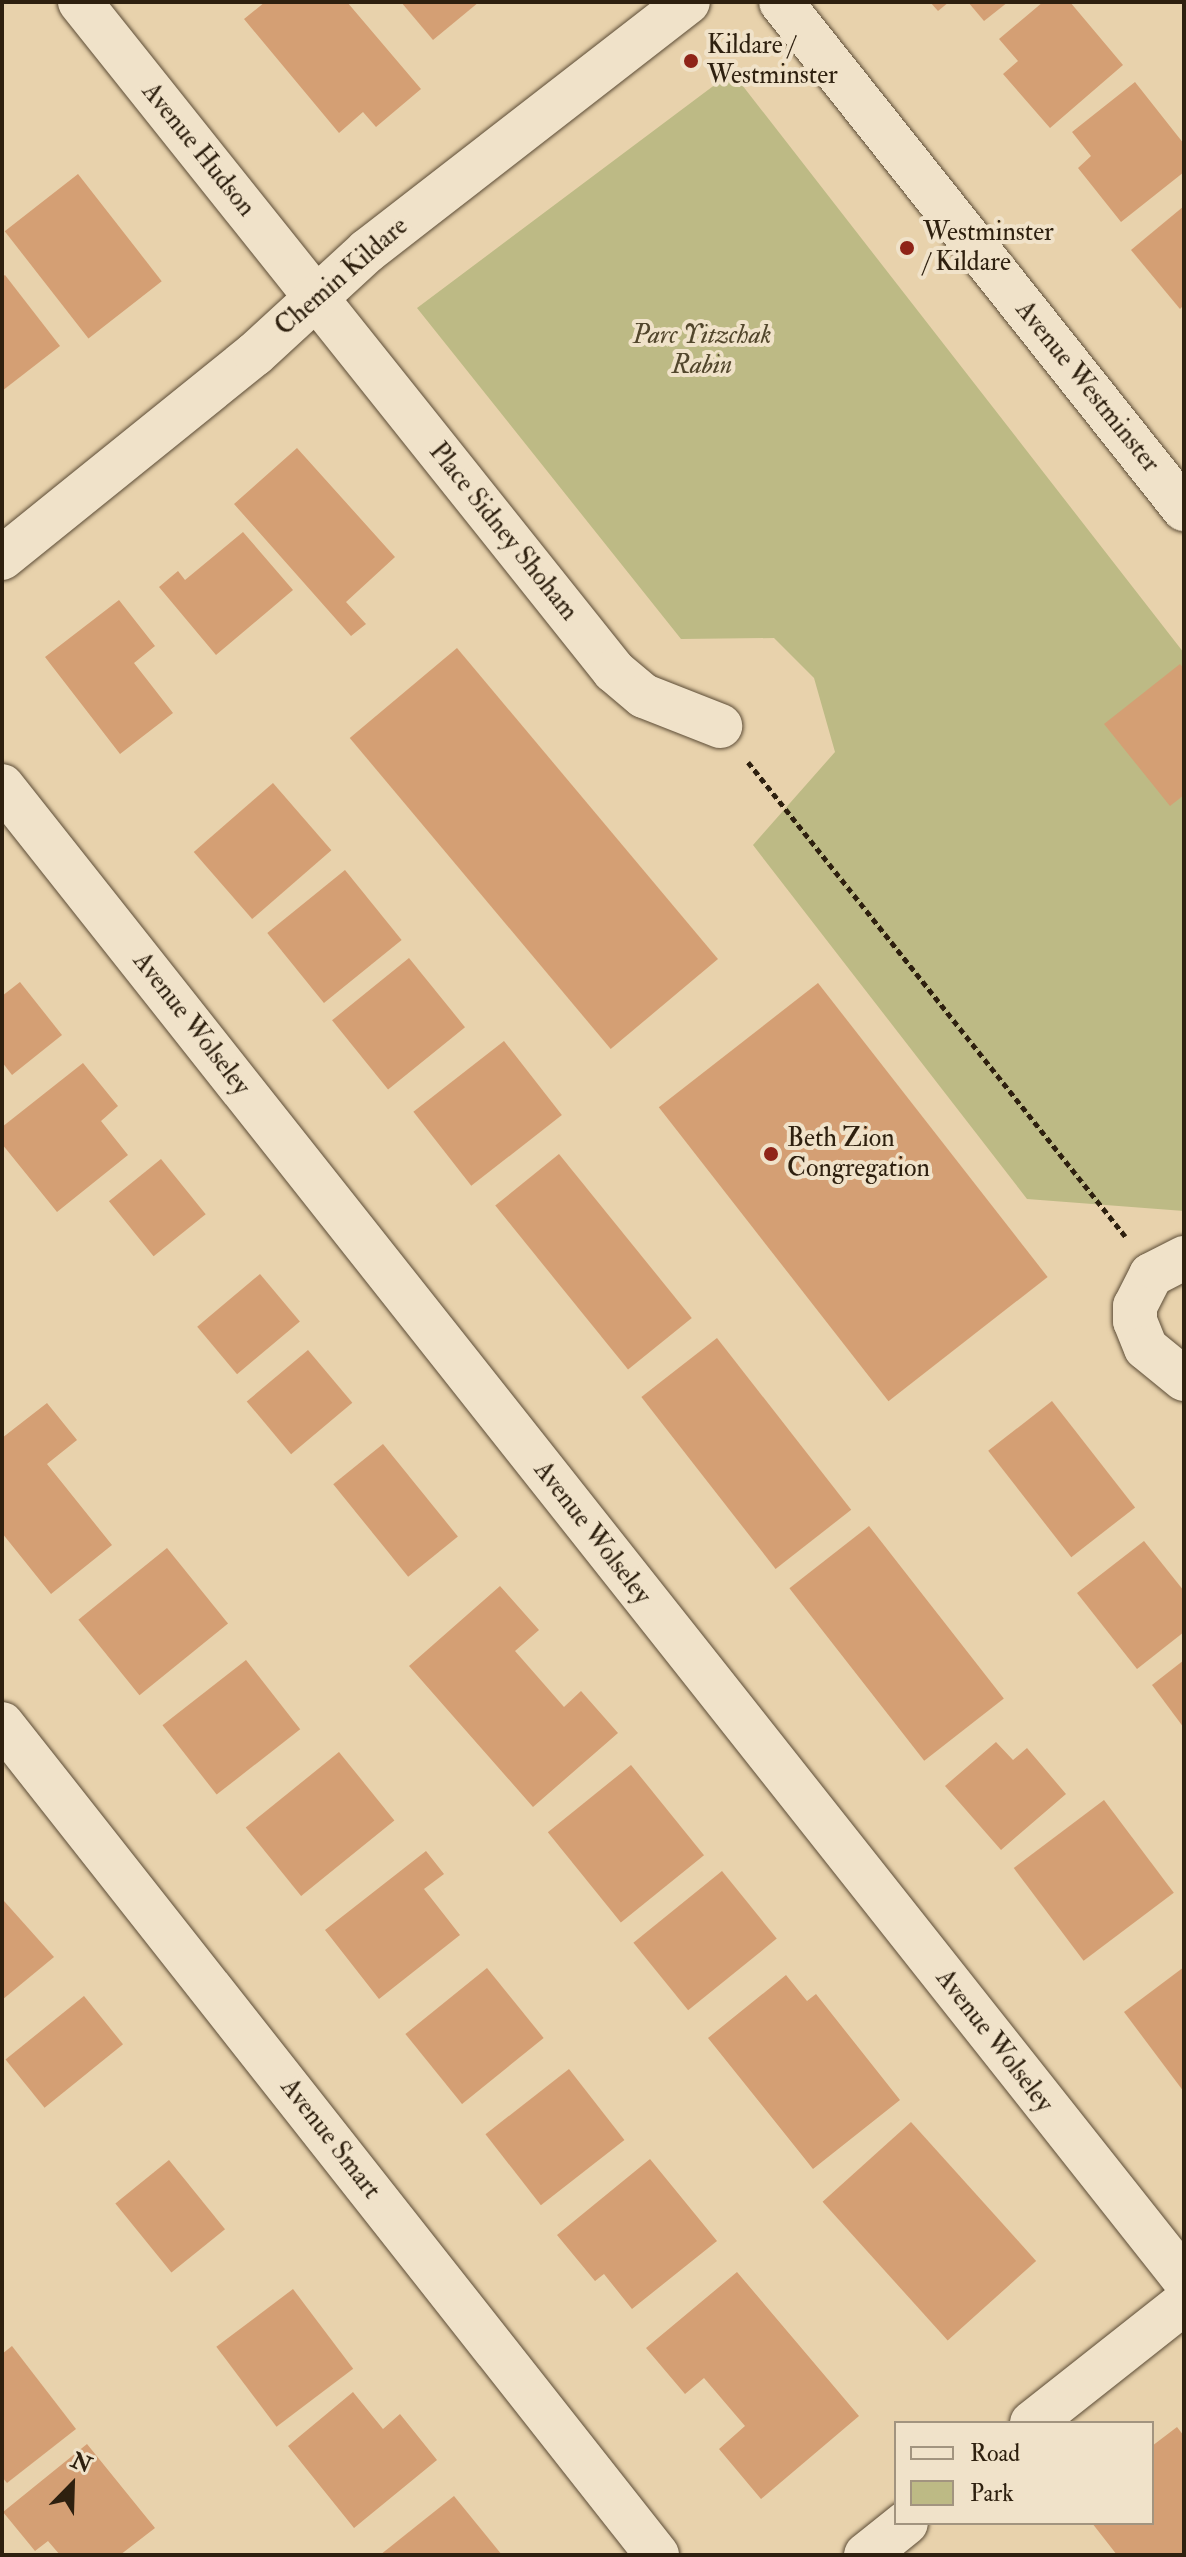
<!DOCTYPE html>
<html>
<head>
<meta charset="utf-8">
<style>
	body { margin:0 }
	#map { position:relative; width:1186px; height:2557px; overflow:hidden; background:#e8d2ac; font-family:"IM FELL Double Pica",serif }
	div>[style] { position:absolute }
	.green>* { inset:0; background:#bdba85 }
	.building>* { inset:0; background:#d49f74; transform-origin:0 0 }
	.path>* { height:5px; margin-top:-2.5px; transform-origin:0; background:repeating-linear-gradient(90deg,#2e200f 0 6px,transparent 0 10px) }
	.roads { filter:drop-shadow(0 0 2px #5c4c36) drop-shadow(0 0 2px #5c4c36) }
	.street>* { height:44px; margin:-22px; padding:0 22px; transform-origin:22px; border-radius:22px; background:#f0e2c9 }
	.secondary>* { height:44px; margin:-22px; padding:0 22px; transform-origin:22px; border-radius:22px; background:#f0e2c9 }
	.dots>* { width:22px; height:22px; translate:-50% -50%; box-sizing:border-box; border:4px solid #f0e2c9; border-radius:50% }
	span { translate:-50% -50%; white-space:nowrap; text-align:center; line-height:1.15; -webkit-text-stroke:8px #f0e2c9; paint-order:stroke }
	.poi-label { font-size:26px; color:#2e200f }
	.left { translate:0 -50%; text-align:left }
	.street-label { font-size:26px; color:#2e200f }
	.park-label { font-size:26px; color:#52462c; font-style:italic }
	.frame { position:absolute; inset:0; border:4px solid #2e200f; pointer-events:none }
	.legend { position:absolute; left:894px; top:2421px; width:260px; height:104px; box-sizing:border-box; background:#f0e2c9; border:2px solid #a2947f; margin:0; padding:10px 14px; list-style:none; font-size:24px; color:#2e200f }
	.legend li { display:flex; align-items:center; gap:16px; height:40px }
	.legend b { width:40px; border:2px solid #a2947f }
	.north { position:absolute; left:32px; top:2445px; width:80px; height:80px; -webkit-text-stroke:6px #f0e2c9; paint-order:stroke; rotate:23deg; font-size:22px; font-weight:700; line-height:32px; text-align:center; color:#2e200f }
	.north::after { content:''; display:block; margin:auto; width:28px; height:36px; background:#2e200f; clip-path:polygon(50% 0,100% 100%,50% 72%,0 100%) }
</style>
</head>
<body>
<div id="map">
	<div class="green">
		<i style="clip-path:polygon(732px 72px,1184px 653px,1184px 1211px,1027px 1199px,753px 845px,835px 752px,814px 678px,774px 638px,681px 639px,417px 308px)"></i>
	</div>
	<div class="building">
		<i style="clip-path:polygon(265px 2px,347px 2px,421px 89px,376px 127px,363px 112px,339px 133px,244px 19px)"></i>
		<i style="clip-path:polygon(401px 2px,479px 2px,433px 40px)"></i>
		<i style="clip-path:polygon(930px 2px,949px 2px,938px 11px)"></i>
		<i style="clip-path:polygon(968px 2px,1008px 2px,984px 21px)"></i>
		<i style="clip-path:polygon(1043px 2px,1070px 2px,1123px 65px,1050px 128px,1003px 74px,1018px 61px,999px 39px)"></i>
		<i style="clip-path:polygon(1135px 82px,1184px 144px,1184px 172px,1121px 222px,1078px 168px,1091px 156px,1072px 132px)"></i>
		<i style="left:78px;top:174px;width:136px;height:93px;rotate:52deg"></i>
		<i style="clip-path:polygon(1184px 206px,1184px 305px,1180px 309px,1131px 250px)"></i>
		<i style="clip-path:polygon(5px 275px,60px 346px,2px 391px,2px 277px)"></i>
		<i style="clip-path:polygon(297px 448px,395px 557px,346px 602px,366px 624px,351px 636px,234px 504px)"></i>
		<i style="clip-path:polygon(243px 532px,293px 590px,216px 655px,159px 587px,178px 571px,185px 580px)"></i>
		<i style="clip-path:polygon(119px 600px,155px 646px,134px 663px,173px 713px,120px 754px,45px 657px)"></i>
		<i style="left:457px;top:648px;width:406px;height:140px;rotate:50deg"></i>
		<i style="clip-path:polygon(1180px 664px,1184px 669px,1184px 795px,1170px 806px,1104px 724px)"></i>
		<i style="left:273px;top:783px;width:89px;height:105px;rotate:49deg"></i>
		<i style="left:345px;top:870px;width:90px;height:100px;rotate:51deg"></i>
		<i style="left:409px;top:958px;width:89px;height:99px;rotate:51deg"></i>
		<i style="clip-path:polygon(20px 982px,62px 1035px,12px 1075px,2px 1062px,2px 996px)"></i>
		<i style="left:818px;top:983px;width:373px;height:202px;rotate:52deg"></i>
		<i style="left:504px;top:1041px;width:94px;height:115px;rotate:52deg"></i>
		<i style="clip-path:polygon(83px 1063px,118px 1106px,101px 1121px,128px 1155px,57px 1212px,2px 1144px,2px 1127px)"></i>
		<i style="left:559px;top:1154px;width:211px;height:82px;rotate:51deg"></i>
		<i style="left:161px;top:1159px;width:71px;height:67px;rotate:51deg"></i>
		<i style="left:260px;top:1274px;width:62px;height:82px;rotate:50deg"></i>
		<i style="left:717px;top:1338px;width:218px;height:96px;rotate:52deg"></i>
		<i style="left:308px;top:1350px;width:69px;height:80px;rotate:50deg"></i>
		<i style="left:1052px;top:1401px;width:135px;height:81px;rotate:52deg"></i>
		<i style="clip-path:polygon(47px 1403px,77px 1440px,47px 1464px,112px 1545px,51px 1594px,2px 1533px,2px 1438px)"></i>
		<i style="left:383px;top:1444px;width:119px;height:64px;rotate:51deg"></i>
		<i style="left:869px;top:1526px;width:219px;height:101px;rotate:52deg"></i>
		<i style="clip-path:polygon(1144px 1541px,1184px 1591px,1184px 1632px,1137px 1669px,1077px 1593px)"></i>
		<i style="left:167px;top:1548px;width:97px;height:114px;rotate:51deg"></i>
		<i style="clip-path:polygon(500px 1586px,539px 1630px,515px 1651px,564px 1707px,581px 1691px,618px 1733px,533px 1807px,409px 1666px)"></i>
		<i style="left:246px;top:1660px;width:88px;height:106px;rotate:52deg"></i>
		<i style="clip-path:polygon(1184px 1660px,1184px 1728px,1152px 1685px)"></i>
		<i style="clip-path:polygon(996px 1742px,1013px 1760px,1027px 1748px,1066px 1794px,1001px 1850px,945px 1786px)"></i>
		<i style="left:339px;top:1752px;width:88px;height:120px;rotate:51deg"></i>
		<i style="left:631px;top:1765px;width:116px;height:107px;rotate:51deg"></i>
		<i style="left:1104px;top:1800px;width:116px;height:113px;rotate:53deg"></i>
		<i style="clip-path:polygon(426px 1851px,444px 1874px,424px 1889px,460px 1935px,379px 1999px,325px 1930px)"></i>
		<i style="left:722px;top:1871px;width:87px;height:114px;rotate:51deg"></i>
		<i style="clip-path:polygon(4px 1901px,54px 1957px,2px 2000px,2px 1902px)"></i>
		<i style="clip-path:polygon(1184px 1967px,1184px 2092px,1124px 2012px)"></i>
		<i style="left:487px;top:1968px;width:90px;height:105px;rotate:51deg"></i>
		<i style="clip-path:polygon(786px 1975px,807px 2001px,816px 1994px,900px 2100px,813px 2169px,708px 2038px)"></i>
		<i style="left:84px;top:1996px;width:62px;height:101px;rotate:51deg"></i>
		<i style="left:569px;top:2069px;width:90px;height:106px;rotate:52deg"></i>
		<i style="left:911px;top:2122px;width:187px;height:119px;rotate:48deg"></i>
		<i style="clip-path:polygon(650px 2159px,717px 2241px,632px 2309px,604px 2274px,595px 2281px,557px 2235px)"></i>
		<i style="left:169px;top:2160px;width:89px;height:69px;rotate:51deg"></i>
		<i style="clip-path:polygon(737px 2272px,859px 2416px,761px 2499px,719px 2449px,745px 2426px,704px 2378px,685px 2394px,646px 2348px)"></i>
		<i style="left:293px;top:2289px;width:100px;height:96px;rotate:53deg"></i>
		<i style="clip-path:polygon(12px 2346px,76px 2429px,7px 2483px,2px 2477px,2px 2354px)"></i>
		<i style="clip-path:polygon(353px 2392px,383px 2429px,400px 2414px,437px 2460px,354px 2528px,288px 2446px)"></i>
		<i style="clip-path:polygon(1177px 2427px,1184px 2436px,1184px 2555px,1117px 2555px,1092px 2523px,1152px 2523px,1152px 2446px)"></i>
		<i style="clip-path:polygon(87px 2444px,155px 2528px,120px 2555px,60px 2555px,48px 2541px,35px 2551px,3px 2512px)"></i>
		<i style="clip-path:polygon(454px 2496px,502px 2555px,380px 2555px)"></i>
	</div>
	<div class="path">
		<i style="left:748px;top:762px;width:606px;rotate:51.5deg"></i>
	</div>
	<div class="roads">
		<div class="street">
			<i style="left:80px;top:2px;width:856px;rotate:51.4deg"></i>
			<i style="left:614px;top:671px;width:39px;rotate:40deg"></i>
			<i style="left:644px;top:696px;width:82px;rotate:21.5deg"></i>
			<i style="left:2px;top:786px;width:1904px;rotate:51.63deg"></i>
			<i style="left:1184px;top:1258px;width:37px;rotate:153deg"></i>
			<i style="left:1151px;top:1275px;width:35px;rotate:117deg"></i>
			<i style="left:1135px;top:1306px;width:15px;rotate:90deg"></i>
			<i style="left:1135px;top:1321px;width:29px;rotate:68deg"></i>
			<i style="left:1146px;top:1348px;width:49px;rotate:39.2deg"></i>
			<i style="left:2px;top:1724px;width:1058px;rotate:51.75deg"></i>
			<i style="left:1032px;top:2423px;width:194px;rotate:-38.3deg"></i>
			<i style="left:866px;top:2555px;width:51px;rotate:-38.7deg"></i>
		</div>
		<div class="secondary">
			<i style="left:781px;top:2px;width:648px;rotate:51.52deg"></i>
			<i style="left:2px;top:558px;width:325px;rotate:-38.9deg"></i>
			<i style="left:255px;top:354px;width:152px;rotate:-42.6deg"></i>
			<i style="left:367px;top:251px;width:406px;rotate:-37.8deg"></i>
		</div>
	</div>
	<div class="dots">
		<i style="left:691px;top:61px;background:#8f2418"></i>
		<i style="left:907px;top:248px;background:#8f2418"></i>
		<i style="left:771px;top:1154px;background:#8f2418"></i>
	</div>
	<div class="poi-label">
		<span class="left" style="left:707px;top:61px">Kildare /<br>Westminster</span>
		<span class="left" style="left:923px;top:248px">Westminster<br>/ Kildare</span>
		<span class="left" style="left:787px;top:1154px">Beth Zion<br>Congregation</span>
	</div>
	<div class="street-label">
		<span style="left:198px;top:150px;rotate:51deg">Avenue Hudson</span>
		<span style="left:342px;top:277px;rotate:-41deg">Chemin Kildare</span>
		<span style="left:1087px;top:387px;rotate:51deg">Avenue Westminster</span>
		<span style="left:503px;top:532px;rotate:51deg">Place Sidney Shoham</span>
		<span style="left:191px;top:1024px;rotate:52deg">Avenue Wolseley</span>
		<span style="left:592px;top:1533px;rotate:52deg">Avenue Wolseley</span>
		<span style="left:994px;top:2041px;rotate:52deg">Avenue Wolseley</span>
		<span style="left:330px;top:2139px;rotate:52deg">Avenue Smart</span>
	</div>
	<div class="park-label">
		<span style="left:702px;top:351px">Parc Yitzchak<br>Rabin</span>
	</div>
	<div class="frame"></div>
	<ul class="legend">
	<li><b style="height:10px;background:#f0e2c9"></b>Road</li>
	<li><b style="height:22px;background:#bdba85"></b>Park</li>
	</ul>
	<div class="north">N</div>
</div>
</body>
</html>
